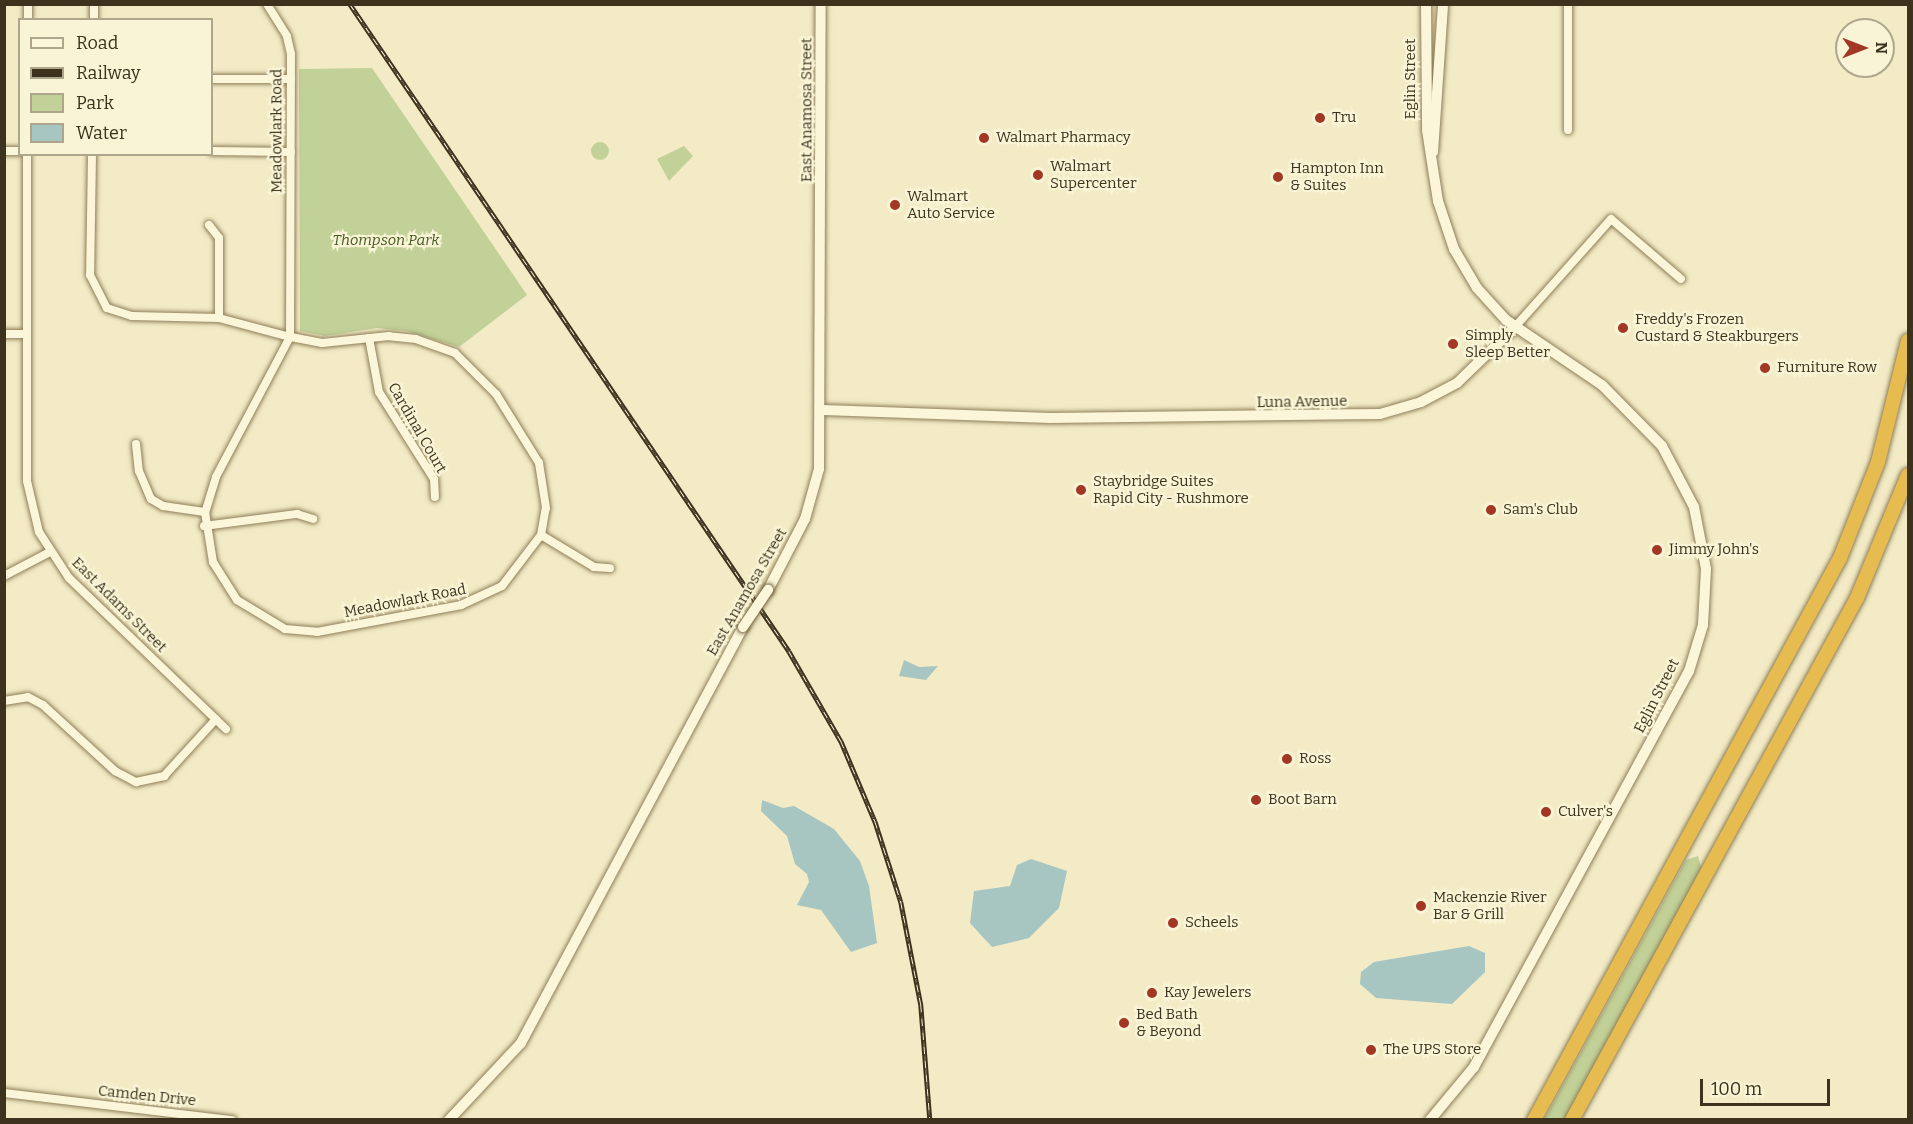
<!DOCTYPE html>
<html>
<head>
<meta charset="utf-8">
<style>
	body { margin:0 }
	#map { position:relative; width:1913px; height:1124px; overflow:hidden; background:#f2ebc5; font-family:Bitter,serif }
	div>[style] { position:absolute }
	.green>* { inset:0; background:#c1d197 }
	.round { border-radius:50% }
	.water>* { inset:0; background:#a7c5c1 }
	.roads { filter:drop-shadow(0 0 2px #8e7e59) drop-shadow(0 0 2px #8e7e59) }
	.street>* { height:8px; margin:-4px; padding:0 4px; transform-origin:4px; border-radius:4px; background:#fbf6d9 }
	.secondary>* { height:10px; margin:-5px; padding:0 5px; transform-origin:5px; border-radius:5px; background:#fbf6d9 }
	.highway>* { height:14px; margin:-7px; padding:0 7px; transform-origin:7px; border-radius:7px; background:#e6bc50 }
	.rail>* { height:4.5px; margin-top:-2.25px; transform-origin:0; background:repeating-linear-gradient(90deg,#f8f4d5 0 7px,#3d321e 0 14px); box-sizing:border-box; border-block:2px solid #3d321e }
	.bridges { filter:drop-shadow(0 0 2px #705e3c) drop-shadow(0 0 2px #705e3c) }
	.secondary-bridge>* { height:10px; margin:-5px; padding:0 5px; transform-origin:5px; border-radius:5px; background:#fbf6d9 }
	.dots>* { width:16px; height:16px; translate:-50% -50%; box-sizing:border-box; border:3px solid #f8f4d5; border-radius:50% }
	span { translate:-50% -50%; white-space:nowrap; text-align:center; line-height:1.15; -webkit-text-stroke:4.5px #f8f4d5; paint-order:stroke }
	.street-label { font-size:15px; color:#3d321e }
	.poi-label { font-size:15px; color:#3d321e }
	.left { translate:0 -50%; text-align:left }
	.park-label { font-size:15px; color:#455b23; font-style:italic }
	.frame { position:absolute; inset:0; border:6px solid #3d321e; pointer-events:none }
	.legend { position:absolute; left:18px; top:18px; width:195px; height:138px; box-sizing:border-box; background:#f8f4d5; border:2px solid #ada68c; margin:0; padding:8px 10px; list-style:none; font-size:18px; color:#3d321e }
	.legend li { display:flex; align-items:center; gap:12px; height:30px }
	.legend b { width:30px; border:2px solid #ada68c }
	.north { position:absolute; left:1835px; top:18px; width:60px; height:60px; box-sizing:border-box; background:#f8f4d5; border:2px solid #ada68c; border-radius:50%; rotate:90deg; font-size:16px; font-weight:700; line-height:24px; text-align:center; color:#3d321e }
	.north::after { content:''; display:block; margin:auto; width:21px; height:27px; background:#a23724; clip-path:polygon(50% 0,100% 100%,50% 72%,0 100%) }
	.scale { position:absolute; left:1700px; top:1079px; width:130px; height:27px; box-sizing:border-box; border:3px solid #3d321e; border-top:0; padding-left:8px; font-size:18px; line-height:21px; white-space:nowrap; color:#3d321e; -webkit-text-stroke:4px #f8f4d5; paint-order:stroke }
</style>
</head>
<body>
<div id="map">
	<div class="green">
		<i style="clip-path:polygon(372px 68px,527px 295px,459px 347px,406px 331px,377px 328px,325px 336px,300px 331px,299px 69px)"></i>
		<i class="round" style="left:591px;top:142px;width:18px;height:18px"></i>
		<i style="clip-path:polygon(684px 146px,693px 156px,669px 181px,657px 159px)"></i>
		<i style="clip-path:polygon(1698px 856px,1702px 870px,1566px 1119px,1544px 1120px,1686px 860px)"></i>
	</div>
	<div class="water">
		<i style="clip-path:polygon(904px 660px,919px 667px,938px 666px,926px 680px,899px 676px)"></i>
		<i style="clip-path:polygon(762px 800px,783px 808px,794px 806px,834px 829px,860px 861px,869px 886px,877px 943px,851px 952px,821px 910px,797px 905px,809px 882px,807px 874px,795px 864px,787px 836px,761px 811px)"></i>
		<i style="clip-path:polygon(1031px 859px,1067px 871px,1059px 908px,1029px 938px,992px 947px,970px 923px,974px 891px,1010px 886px,1017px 865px)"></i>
		<i style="clip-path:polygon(1469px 946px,1485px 953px,1485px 972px,1452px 1004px,1376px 998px,1360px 984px,1361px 972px,1374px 962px)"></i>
	</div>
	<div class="roads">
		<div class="street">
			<i style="left:28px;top:20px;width:16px;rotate:-90deg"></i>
			<i style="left:94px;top:20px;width:16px;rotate:-90deg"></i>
			<i style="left:212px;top:79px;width:79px"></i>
			<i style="left:1568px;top:130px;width:126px;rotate:-90deg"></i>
			<i style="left:4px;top:151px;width:16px"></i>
			<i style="left:212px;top:151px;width:79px;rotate:0.7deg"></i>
			<i style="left:27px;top:154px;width:327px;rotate:90deg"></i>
			<i style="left:27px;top:481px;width:52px;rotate:76.8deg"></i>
			<i style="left:39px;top:532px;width:55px;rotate:56.9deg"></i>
			<i style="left:69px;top:578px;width:218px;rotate:43.9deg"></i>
			<i style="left:92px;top:154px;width:121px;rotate:90.9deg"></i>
			<i style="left:90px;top:275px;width:37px;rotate:63deg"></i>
			<i style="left:107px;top:308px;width:26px;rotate:18deg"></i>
			<i style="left:132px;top:316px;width:87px;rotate:1.3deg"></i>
			<i style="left:219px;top:318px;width:73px;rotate:15deg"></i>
			<i style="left:290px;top:337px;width:158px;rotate:117.9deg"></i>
			<i style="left:216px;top:477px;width:37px;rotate:107deg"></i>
			<i style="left:205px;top:512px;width:51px;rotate:80.9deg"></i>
			<i style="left:213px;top:562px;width:45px;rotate:57.7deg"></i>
			<i style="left:237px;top:600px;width:56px;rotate:31.1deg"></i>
			<i style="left:285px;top:629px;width:32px;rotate:5deg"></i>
			<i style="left:317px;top:632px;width:147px;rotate:-10.6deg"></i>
			<i style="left:461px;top:605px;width:45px;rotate:-24.9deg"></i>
			<i style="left:502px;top:586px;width:64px;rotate:-52.6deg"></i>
			<i style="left:541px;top:535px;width:27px;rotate:-80deg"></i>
			<i style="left:546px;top:508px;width:46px;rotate:-98.8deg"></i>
			<i style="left:539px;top:463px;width:81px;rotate:-121.9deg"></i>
			<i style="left:496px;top:394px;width:58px;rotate:-135deg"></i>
			<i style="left:455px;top:353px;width:41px;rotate:-160.3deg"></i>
			<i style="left:416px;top:339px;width:27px;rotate:-174deg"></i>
			<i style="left:389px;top:336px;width:67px;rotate:174deg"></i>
			<i style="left:322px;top:343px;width:33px;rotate:-169deg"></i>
			<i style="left:290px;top:337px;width:283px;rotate:-89.8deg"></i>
			<i style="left:291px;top:54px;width:18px;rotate:-103deg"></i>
			<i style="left:287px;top:36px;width:38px;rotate:-122deg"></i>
			<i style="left:209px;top:225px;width:16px;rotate:52deg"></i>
			<i style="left:219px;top:238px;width:80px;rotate:90deg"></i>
			<i style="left:1514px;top:328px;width:146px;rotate:-48.3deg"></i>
			<i style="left:1611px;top:219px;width:92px;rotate:40.6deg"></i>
			<i style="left:4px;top:334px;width:22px"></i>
			<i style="left:369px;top:338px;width:55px;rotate:79.5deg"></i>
			<i style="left:379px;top:392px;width:103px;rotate:57.7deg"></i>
			<i style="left:434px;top:479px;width:18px;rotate:87deg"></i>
			<i style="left:136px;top:444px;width:27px;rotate:84deg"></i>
			<i style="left:139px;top:471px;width:30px;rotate:67deg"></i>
			<i style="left:151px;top:499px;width:14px;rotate:30deg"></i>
			<i style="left:163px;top:506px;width:42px;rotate:8.1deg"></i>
			<i style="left:204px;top:526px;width:94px;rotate:-7.4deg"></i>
			<i style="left:297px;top:514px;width:17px;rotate:17deg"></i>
			<i style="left:541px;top:535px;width:62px;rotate:31.1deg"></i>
			<i style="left:594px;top:567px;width:16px;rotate:4deg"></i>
			<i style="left:4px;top:576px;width:52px;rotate:-27.6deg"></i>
			<i style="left:4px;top:701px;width:24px;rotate:-9deg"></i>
			<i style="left:28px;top:697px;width:17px;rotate:28deg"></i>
			<i style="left:43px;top:705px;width:98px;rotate:42.5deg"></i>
			<i style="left:115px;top:771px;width:24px;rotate:28deg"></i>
			<i style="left:136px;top:782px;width:29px;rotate:-12deg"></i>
			<i style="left:164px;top:776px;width:77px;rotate:-47.6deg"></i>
			<i style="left:4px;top:1093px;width:230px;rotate:6.8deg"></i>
		</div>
		<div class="secondary">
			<i style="left:1426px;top:4px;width:126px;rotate:89.5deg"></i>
			<i style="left:1427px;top:130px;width:72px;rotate:81.2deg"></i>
			<i style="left:1438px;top:201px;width:51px;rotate:71.6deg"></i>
			<i style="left:1454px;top:249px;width:45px;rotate:59.5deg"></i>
			<i style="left:1477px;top:288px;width:43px;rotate:47.8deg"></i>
			<i style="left:1506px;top:320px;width:116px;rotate:34.1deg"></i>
			<i style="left:1602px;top:385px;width:86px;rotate:45.5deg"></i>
			<i style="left:1662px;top:446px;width:69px;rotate:62.3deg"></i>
			<i style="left:1694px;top:507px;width:63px;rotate:79deg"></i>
			<i style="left:1706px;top:569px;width:56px;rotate:93.1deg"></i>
			<i style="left:1703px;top:625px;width:48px;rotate:106.9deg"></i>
			<i style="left:1689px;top:671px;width:451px;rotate:118.5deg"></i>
			<i style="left:1474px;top:1067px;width:69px;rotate:129.7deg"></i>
			<i style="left:1433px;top:152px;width:148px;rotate:-86.1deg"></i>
			<i style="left:823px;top:410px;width:227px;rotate:2deg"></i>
			<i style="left:1050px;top:418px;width:330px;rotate:-0.7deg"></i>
			<i style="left:1380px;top:414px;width:43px;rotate:-16.3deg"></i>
			<i style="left:1421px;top:402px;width:41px;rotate:-27.8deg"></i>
			<i style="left:1457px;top:383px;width:79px;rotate:-44deg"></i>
			<i style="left:768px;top:590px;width:80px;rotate:-62.5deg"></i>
			<i style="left:805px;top:519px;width:52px;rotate:-74.4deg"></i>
			<i style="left:819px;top:469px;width:465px;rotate:-89.8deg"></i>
			<i style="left:449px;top:1120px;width:105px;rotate:-46.9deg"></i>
			<i style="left:521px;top:1043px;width:472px;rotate:-61.9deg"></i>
		</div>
		<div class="highway">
			<i style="left:1534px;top:1120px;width:640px;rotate:-61.43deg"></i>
			<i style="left:1840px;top:558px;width:103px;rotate:-68.4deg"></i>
			<i style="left:1878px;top:462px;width:125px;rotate:-76.1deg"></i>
			<i style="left:1572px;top:1120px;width:595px;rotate:-61.37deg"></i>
			<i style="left:1857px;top:598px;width:133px;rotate:-67.5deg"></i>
		</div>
	</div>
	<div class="rail">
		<i style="left:350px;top:4px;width:782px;rotate:55.84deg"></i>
		<i style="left:789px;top:651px;width:104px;rotate:60deg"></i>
		<i style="left:841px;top:741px;width:87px;rotate:67deg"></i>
		<i style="left:875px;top:821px;width:85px;rotate:72.2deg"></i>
		<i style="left:901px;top:902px;width:105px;rotate:79deg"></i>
		<i style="left:921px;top:1005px;width:115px;rotate:85.5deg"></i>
	</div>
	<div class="bridges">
		<div class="secondary-bridge">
			<i style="left:743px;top:627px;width:45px;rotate:-56deg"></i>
		</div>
	</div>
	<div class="dots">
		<i style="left:1320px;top:118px;background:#a23724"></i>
		<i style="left:984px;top:138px;background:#a23724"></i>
		<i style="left:1038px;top:175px;background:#a23724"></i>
		<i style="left:1278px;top:177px;background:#a23724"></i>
		<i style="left:895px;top:205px;background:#a23724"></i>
		<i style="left:1623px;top:328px;background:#a23724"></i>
		<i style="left:1453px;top:344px;background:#a23724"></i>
		<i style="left:1765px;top:368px;background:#a23724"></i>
		<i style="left:1081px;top:490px;background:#a23724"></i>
		<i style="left:1491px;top:510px;background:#a23724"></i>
		<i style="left:1657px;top:550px;background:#a23724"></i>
		<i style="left:1287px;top:759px;background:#a23724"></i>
		<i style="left:1256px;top:800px;background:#a23724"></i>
		<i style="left:1546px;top:812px;background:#a23724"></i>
		<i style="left:1421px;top:906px;background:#a23724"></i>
		<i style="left:1173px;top:923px;background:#a23724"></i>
		<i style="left:1152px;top:993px;background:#a23724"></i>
		<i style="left:1124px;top:1023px;background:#a23724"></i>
		<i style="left:1371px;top:1050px;background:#a23724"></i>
	</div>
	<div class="street-label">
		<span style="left:1411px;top:79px;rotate:-90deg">Eglin Street</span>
		<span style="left:807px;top:110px;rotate:-90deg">East Anamosa Street</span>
		<span style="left:277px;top:131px;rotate:-90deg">Meadowlark Road</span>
		<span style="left:1302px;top:402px;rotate:-1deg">Luna Avenue</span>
		<span style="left:417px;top:428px;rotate:60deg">Cardinal Court</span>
		<span style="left:747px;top:592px;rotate:-60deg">East Anamosa Street</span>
		<span style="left:405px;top:601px;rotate:-11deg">Meadowlark Road</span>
		<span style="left:119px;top:605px;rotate:45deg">East Adams Street</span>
		<span style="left:1657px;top:696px;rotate:-63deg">Eglin Street</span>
		<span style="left:147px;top:1096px;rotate:6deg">Camden Drive</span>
	</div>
	<div class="poi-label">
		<span class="left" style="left:1332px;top:118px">Tru</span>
		<span class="left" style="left:996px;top:138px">Walmart Pharmacy</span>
		<span class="left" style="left:1050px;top:175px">Walmart<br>Supercenter</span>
		<span class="left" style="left:1290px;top:177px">Hampton Inn<br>&amp; Suites</span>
		<span class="left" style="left:907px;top:205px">Walmart<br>Auto Service</span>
		<span class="left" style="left:1635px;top:328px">Freddy's Frozen<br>Custard &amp; Steakburgers</span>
		<span class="left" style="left:1465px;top:344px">Simply<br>Sleep Better</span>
		<span class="left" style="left:1777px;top:368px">Furniture Row</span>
		<span class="left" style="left:1093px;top:490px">Staybridge Suites<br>Rapid City - Rushmore</span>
		<span class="left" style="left:1503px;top:510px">Sam's Club</span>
		<span class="left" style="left:1669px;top:550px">Jimmy John's</span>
		<span class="left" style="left:1299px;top:759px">Ross</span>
		<span class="left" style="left:1268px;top:800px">Boot Barn</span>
		<span class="left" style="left:1558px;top:812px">Culver's</span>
		<span class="left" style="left:1433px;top:906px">Mackenzie River<br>Bar &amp; Grill</span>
		<span class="left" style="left:1185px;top:923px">Scheels</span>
		<span class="left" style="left:1164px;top:993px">Kay Jewelers</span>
		<span class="left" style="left:1136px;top:1023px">Bed Bath<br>&amp; Beyond</span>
		<span class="left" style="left:1383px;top:1050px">The UPS Store</span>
	</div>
	<div class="park-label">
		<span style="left:386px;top:241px">Thompson Park</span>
	</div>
	<div class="frame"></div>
	<ul class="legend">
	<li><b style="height:8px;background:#fbf6d9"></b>Road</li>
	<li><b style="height:8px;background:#3d321e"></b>Railway</li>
	<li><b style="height:16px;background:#c1d197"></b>Park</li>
	<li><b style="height:16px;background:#a7c5c1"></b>Water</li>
	</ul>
	<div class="north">N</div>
	<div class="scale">100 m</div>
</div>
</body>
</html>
